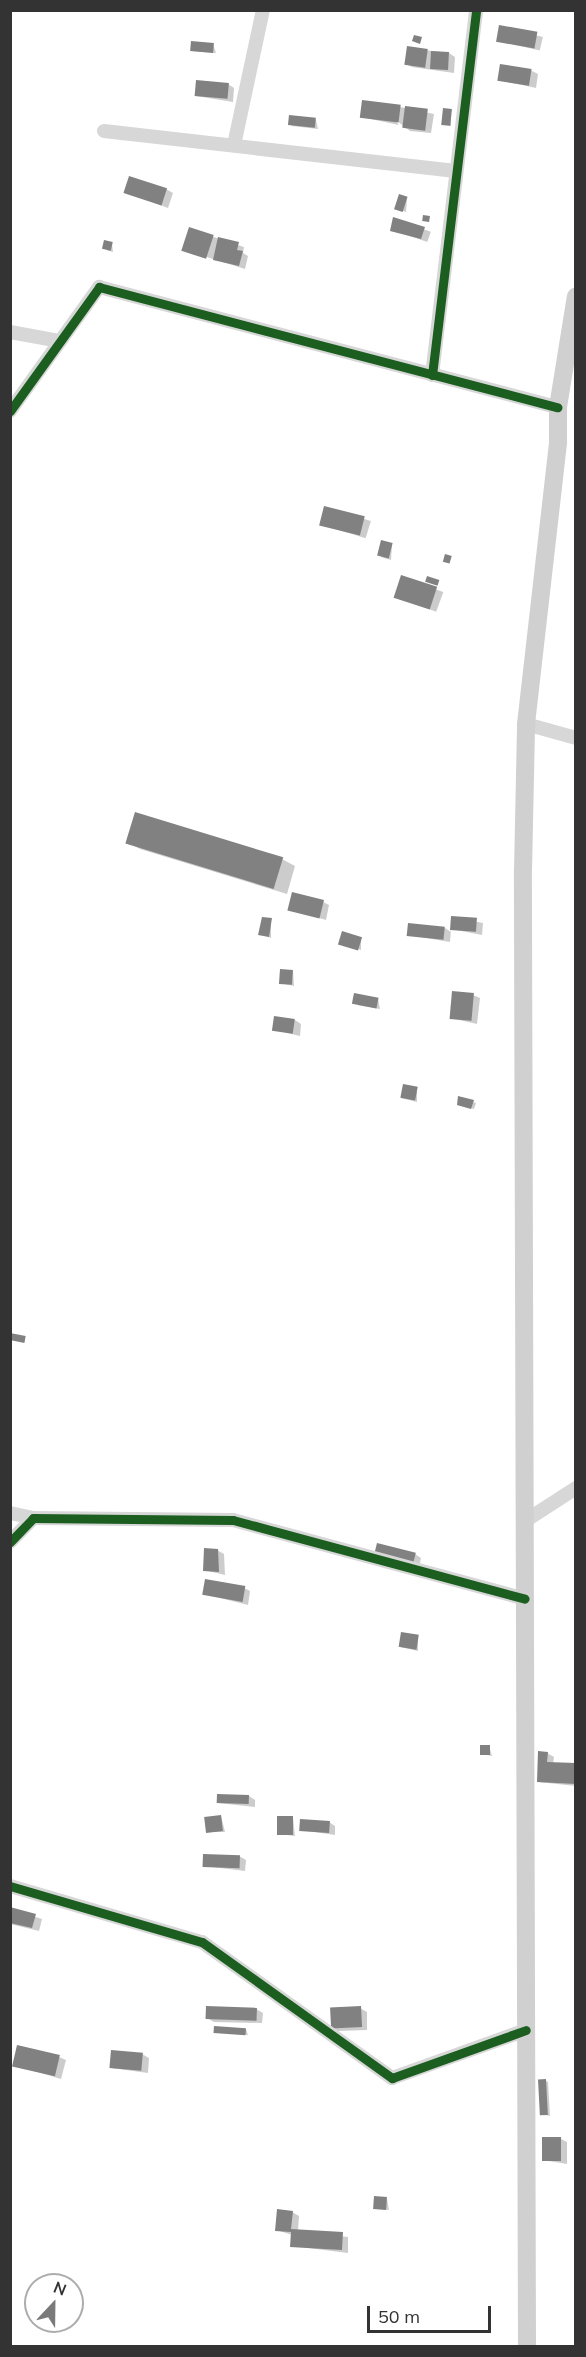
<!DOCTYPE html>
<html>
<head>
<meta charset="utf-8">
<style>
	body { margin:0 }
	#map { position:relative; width:586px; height:2357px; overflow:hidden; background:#fff; font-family:Mulish,sans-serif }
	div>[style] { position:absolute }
	.shadow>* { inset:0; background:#0003; transform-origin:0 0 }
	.building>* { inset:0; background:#818181; transform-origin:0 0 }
	.minor>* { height:14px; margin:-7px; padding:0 7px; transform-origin:7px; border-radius:7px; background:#d7d7d7 }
	.secondary>* { height:18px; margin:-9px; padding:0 9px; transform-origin:9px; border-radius:9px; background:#d0d0d0 }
	.cycleway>* { height:9px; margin:-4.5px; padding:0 4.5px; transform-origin:4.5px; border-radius:4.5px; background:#1b5e20 }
	span { translate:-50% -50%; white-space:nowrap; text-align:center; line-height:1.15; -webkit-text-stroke:6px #fff; paint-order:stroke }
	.frame { position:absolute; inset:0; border:12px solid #333; pointer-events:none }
	.north { position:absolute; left:24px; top:2273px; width:60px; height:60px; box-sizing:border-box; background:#fff; border:2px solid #adadad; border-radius:50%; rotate:22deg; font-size:16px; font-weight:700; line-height:24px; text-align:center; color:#333 }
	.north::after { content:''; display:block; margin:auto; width:21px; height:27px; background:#7a7a7a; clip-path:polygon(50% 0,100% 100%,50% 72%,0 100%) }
	.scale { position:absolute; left:367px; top:2306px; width:124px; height:27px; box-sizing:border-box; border:3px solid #333; border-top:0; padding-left:8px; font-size:18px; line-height:21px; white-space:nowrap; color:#333; -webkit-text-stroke:4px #fff; paint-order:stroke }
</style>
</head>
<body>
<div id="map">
	<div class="shadow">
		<i style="left:500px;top:27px;width:44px;height:14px;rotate:13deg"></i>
		<i style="clip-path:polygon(213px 44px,216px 53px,192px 51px)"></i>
		<i style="clip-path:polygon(408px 48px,449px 53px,455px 57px,454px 73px,412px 67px,406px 64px)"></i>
		<i style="clip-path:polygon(532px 71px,538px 74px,536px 88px,499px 80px)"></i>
		<i style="clip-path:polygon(228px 84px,234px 88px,233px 102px,196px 96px)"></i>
		<i style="clip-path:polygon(400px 107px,434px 114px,431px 133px,410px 131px,393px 118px,399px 125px,361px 117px)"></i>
		<i style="clip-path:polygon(451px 111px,451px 126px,445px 125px)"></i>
		<i style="clip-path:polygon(290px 117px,316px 120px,318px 129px,292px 126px)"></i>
		<i style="clip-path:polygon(166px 189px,173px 193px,168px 208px,125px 192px)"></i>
		<i style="clip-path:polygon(407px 199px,406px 212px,400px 210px)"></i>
		<i style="left:394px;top:219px;width:39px;height:11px;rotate:19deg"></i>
		<i style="clip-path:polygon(190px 229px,244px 247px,243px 253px,248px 256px,245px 269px,184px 250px)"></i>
		<i style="clip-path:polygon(112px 244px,113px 252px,106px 250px)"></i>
		<i style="left:325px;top:507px;width:48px;height:18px;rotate:17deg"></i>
		<i style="clip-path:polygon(392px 544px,391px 560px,381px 557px)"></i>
		<i style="left:402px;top:577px;width:44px;height:21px;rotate:20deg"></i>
		<i style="clip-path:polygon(127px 842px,282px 859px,295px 866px,287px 894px,140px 849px)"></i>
		<i style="clip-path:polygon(323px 902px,329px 905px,326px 920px,289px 909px)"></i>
		<i style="clip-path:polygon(452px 917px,483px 923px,482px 935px,451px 929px,450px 942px,408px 935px,445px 928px,451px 932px)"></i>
		<i style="clip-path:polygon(271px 920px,271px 938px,260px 934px)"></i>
		<i style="clip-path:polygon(361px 938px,361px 950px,342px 944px)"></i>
		<i style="clip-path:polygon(293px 971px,294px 986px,280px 983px)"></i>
		<i style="clip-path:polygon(473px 995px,480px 998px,477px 1024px,450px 1018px)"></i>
		<i style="clip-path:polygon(378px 999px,380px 1009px,357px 1005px)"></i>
		<i style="clip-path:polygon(295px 1020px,301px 1024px,300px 1036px,274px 1030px)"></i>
		<i style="clip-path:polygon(417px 1089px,417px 1102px,401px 1098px)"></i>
		<i style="clip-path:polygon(459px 1098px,476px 1103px,474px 1109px,458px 1105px)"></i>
		<i style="clip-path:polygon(217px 1550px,224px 1554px,225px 1575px,204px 1570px)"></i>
		<i style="clip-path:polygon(376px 1554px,415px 1554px,421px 1558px,419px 1567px)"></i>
		<i style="clip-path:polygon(244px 1588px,250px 1591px,248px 1605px,204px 1594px)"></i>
		<i style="clip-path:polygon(418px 1637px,418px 1651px,400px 1647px)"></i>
		<i style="clip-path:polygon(489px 1746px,492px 1756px,481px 1754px)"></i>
		<i style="clip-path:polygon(547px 1753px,554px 1757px,553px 1764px,576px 1764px,576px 1786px,538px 1782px)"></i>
		<i style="clip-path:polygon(249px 1796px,255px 1800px,255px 1807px,218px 1803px)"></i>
		<i style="clip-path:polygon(221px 1816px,225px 1832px,207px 1832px)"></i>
		<i style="clip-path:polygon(293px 1818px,295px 1836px,279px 1834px)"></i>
		<i style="clip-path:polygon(329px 1822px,335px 1826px,335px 1835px,301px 1830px)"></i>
		<i style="clip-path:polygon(239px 1856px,246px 1860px,245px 1871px,204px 1866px)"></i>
		<i style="clip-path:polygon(10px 1909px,42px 1919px,39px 1931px,10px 1924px)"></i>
		<i style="clip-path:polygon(360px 2008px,367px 2012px,367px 2030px,338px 2031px,332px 2027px)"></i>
		<i style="clip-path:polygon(256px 2009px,263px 2013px,262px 2023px,214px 2022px,207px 2018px)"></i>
		<i style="clip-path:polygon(246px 2029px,248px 2035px,215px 2032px)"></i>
		<i style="clip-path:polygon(142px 2054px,149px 2058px,148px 2073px,111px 2068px)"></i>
		<i style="clip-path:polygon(59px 2057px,66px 2060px,61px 2079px,14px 2065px)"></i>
		<i style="clip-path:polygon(546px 2081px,548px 2082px,550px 2116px,542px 2114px)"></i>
		<i style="clip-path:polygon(561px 2139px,567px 2142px,567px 2164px,543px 2160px)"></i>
		<i style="clip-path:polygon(387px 2199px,389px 2210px,375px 2208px)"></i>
		<i style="clip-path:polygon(292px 2212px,299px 2216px,298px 2231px,348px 2237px,348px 2253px,292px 2246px,292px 2235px,277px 2230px)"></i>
	</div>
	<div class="building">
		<i style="left:499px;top:25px;width:39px;height:17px;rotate:10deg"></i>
		<i style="clip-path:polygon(414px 35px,422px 37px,420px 44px,412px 41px)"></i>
		<i style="left:191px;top:41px;width:23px;height:10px;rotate:5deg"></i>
		<i style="left:407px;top:46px;width:21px;height:19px;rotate:8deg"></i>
		<i style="left:431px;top:51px;width:18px;height:18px;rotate:3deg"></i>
		<i style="left:500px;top:64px;width:32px;height:17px;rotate:9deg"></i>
		<i style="left:196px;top:80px;width:33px;height:16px;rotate:5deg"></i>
		<i style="left:362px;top:100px;width:39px;height:18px;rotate:7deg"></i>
		<i style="left:405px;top:106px;width:23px;height:22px;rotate:7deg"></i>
		<i style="left:443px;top:108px;width:9px;height:17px;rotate:6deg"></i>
		<i style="left:289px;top:115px;width:27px;height:10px;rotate:6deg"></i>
		<i style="left:129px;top:176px;width:40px;height:18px;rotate:18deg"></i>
		<i style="left:399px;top:194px;width:9px;height:16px;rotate:18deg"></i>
		<i style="left:423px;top:215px;width:7px;height:6px;rotate:8deg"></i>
		<i style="clip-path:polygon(393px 217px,425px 227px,421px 239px,390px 231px)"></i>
		<i style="left:189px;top:227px;width:26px;height:25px;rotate:18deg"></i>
		<i style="clip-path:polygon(218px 237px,239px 242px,237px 250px,243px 251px,239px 266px,213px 260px)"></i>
		<i style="left:104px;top:240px;width:9px;height:9px;rotate:13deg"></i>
		<i style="left:324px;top:506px;width:42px;height:20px;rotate:14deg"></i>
		<i style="left:381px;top:540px;width:12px;height:16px;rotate:14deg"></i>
		<i style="left:445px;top:554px;width:7px;height:8px;rotate:16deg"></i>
		<i style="left:401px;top:575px;width:38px;height:24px;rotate:18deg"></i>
		<i style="left:427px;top:576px;width:13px;height:6px;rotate:18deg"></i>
		<i style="left:135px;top:812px;width:155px;height:33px;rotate:17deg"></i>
		<i style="left:292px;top:892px;width:33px;height:19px;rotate:14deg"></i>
		<i style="left:451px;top:916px;width:26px;height:14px;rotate:4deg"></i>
		<i style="clip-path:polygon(262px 917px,272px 918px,269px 937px,258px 935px)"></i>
		<i style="left:408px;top:923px;width:37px;height:13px;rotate:6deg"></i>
		<i style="left:342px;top:931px;width:21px;height:14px;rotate:17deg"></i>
		<i style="left:280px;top:969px;width:13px;height:15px;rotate:4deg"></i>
		<i style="left:452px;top:991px;width:22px;height:28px;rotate:5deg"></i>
		<i style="left:354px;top:993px;width:25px;height:11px;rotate:11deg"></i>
		<i style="left:274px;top:1016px;width:21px;height:15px;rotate:8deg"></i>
		<i style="left:403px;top:1084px;width:15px;height:14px;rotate:11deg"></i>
		<i style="clip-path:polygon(458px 1096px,474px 1100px,471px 1109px,457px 1105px)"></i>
		<i style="left:10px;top:1333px;width:16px;height:7px;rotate:11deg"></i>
		<i style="left:377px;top:1543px;width:40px;height:11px;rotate:14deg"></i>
		<i style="clip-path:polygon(204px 1548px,218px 1549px,219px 1572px,203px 1571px)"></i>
		<i style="left:205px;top:1579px;width:41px;height:16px;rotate:10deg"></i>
		<i style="left:401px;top:1632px;width:18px;height:15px;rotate:9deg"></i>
		<i style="left:480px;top:1745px;width:10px;height:10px"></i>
		<i style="clip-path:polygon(538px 1751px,548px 1752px,547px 1762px,576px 1763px,576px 1784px,537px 1782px)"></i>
		<i style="left:217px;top:1794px;width:32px;height:9px;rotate:2deg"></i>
		<i style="left:221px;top:1815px;width:16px;height:17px;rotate:83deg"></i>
		<i style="left:277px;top:1816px;width:16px;height:19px"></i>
		<i style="left:300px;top:1819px;width:30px;height:12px;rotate:4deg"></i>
		<i style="left:203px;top:1854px;width:37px;height:13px;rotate:2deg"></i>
		<i style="clip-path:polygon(10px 1907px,36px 1914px,32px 1928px,10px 1923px)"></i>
		<i style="left:206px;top:2006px;width:51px;height:13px;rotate:2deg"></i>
		<i style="left:361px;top:2006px;width:21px;height:31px;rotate:87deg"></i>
		<i style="left:214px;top:2026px;width:32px;height:7px;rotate:4deg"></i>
		<i style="left:17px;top:2045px;width:44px;height:22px;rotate:13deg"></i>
		<i style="left:111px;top:2050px;width:32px;height:18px;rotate:5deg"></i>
		<i style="left:546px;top:2079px;width:36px;height:8px;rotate:87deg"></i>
		<i style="left:542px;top:2137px;width:19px;height:24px"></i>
		<i style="left:374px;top:2196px;width:13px;height:13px;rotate:4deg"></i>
		<i style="clip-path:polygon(277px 2209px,293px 2211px,291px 2229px,343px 2232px,342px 2250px,290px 2247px,291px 2232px,275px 2231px)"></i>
	</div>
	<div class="minor">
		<i style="left:104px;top:131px;width:354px;rotate:6.5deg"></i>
		<i style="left:234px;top:145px;width:138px;rotate:-77.9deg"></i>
		<i style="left:10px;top:332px;width:51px;rotate:10.2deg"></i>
		<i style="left:432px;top:375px;width:368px;rotate:-83.1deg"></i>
		<i style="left:10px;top:411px;width:153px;rotate:-54.3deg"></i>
		<i style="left:99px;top:287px;width:474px;rotate:14.7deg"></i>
		<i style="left:526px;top:724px;width:52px;rotate:15.6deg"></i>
		<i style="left:10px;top:1513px;width:24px;rotate:12deg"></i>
		<i style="left:525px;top:1521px;width:61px;rotate:-32.9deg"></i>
		<i style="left:10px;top:1542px;width:33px;rotate:-46deg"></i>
		<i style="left:33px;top:1518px;width:200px;rotate:0.6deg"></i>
		<i style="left:233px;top:1520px;width:302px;rotate:15.1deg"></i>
		<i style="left:10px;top:1886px;width:200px;rotate:16.3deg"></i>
		<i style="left:202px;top:1942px;width:234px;rotate:35.6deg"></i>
		<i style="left:392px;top:2078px;width:142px;rotate:-19.7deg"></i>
	</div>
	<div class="secondary">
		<i style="left:527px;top:2346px;width:1475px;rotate:-90.16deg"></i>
		<i style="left:523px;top:871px;width:147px;rotate:-88.8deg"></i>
		<i style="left:526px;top:724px;width:284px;rotate:-83.5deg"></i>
		<i style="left:558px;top:442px;width:35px;rotate:-90deg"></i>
		<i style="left:558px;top:407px;width:112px;rotate:-80.8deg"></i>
	</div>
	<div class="cycleway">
		<i style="left:432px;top:375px;width:368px;rotate:-83.1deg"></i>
		<i style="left:10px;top:411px;width:153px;rotate:-54.3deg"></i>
		<i style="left:99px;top:287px;width:474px;rotate:14.7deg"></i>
		<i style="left:10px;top:1542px;width:33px;rotate:-46deg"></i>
		<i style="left:33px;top:1518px;width:200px;rotate:0.6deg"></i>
		<i style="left:233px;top:1520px;width:302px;rotate:15.1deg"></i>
		<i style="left:10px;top:1886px;width:200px;rotate:16.3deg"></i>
		<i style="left:202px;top:1942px;width:234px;rotate:35.6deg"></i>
		<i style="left:392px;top:2078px;width:142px;rotate:-19.7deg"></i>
	</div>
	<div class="frame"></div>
	<div class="north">N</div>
	<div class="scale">50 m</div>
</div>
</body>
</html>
